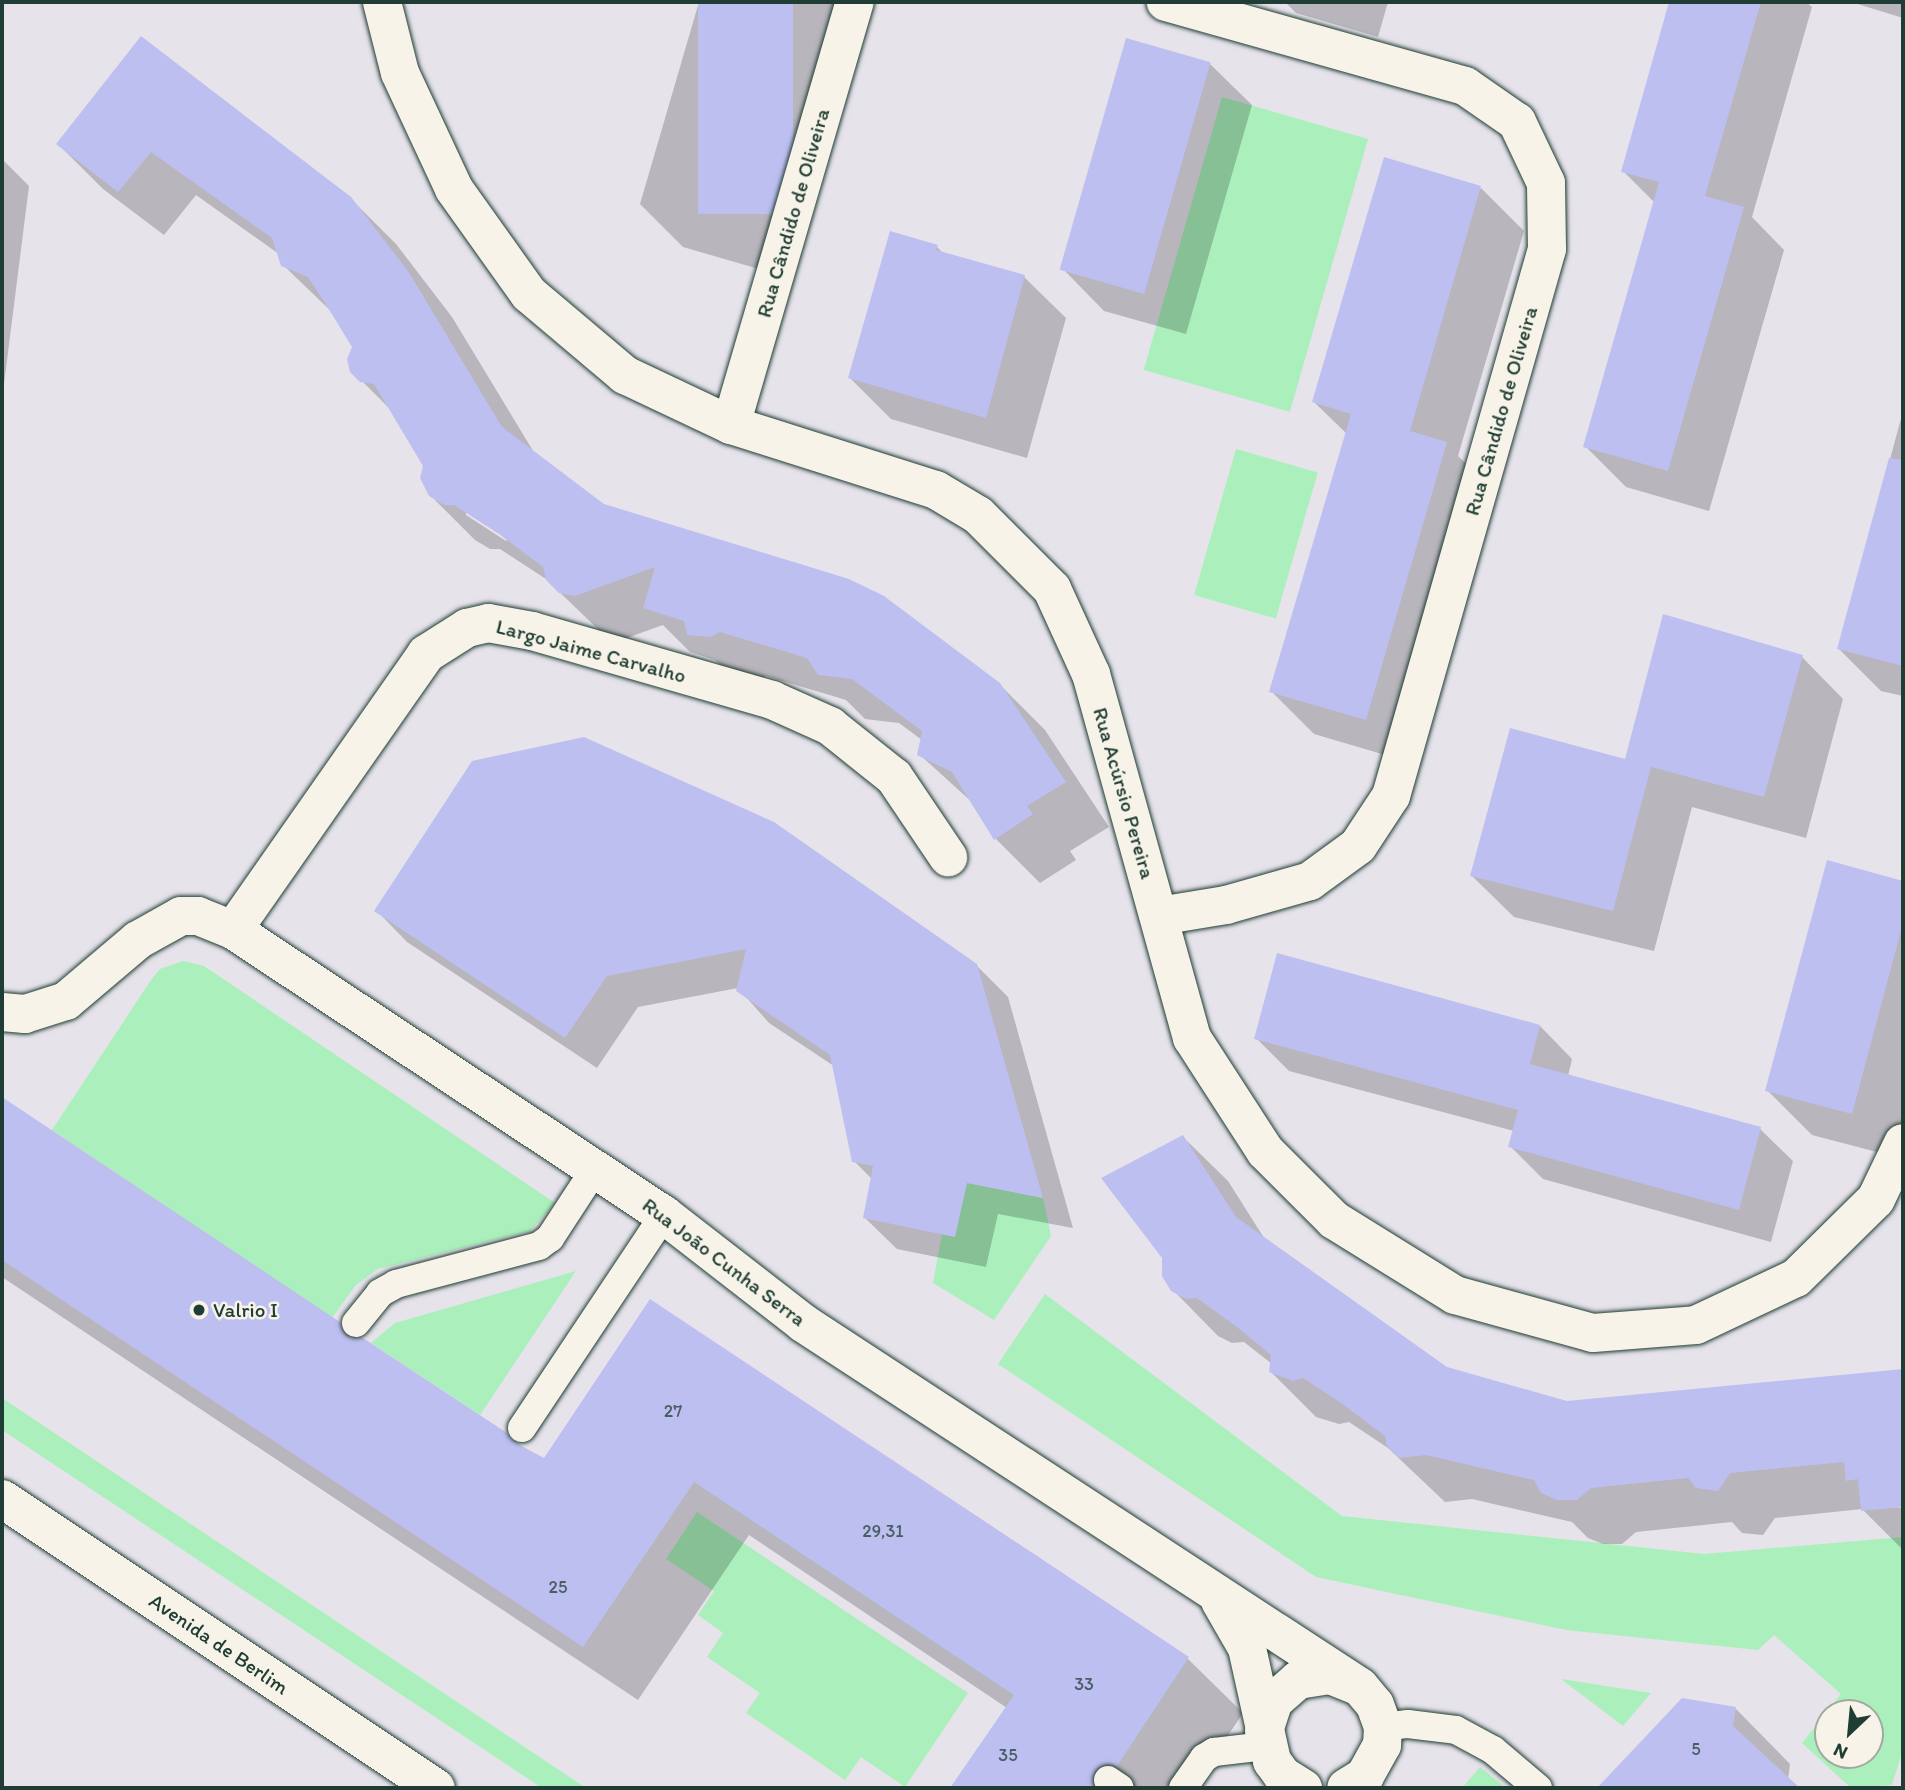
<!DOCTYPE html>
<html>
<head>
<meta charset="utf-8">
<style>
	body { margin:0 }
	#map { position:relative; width:1905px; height:1790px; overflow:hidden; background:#e6e3eb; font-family:Itim,sans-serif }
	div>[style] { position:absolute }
	.green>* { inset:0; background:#abf0bc; transform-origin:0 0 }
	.shadow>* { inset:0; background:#0003 }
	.building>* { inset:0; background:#bebff1; transform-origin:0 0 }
	.roads { filter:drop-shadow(0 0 2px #1f3d34) drop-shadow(0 0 2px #1f3d34) }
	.lane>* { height:28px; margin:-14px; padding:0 14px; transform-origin:14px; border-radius:14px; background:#f7f3e8 }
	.street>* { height:38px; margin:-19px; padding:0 19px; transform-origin:19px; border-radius:19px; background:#f7f3e8 }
	.primary>* { height:38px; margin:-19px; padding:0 19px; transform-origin:19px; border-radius:19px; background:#f7f3e8 }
	.dots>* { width:19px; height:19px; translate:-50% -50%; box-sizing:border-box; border:4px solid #f7f3e8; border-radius:50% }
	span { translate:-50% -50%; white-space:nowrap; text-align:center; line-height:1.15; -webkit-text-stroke:5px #f7f3e8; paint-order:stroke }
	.number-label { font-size:18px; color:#475e63 }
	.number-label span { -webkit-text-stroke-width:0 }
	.street-label { font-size:21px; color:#1f3d34 }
	.poi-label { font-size:21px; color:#1f3d34 }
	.left { translate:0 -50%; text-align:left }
	.frame { position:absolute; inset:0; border:4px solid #1f3d34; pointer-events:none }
	.north { position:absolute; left:1814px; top:1699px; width:70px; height:70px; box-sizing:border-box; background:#f7f3e8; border:2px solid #a1aaa0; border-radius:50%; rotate:206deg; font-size:19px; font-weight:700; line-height:28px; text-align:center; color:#1f3d34 }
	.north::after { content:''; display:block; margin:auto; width:24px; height:32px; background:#1f3d34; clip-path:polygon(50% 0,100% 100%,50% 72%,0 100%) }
</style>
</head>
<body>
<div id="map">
	<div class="green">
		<i style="left:1222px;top:97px;width:152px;height:284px;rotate:16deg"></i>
		<i style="left:1236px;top:449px;width:85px;height:152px;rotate:16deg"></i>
		<i style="clip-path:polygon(183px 961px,204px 966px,555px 1203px,530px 1231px,378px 1269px,356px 1285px,332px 1318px,52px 1130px,151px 980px,160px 969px)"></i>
		<i style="clip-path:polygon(967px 1183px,1043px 1198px,1051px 1236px,994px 1320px,933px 1283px,942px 1234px)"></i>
		<i style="clip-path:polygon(576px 1271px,480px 1415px,371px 1343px,395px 1323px)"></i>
		<i style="clip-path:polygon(evenodd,1045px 1294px,1342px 1516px,1704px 1554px,1903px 1537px,1903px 1749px,1892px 1785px,1851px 1788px,1802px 1743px,1841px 1694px,1774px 1635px,1758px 1650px,1566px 1630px,1316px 1577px,998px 1364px,1045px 1294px,1828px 1713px,1870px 1713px,1870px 1755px,1828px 1755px,1828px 1713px)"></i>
		<i style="clip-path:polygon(2px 1398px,586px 1788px,542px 1788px,2px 1430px)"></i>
		<i style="clip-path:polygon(697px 1512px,968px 1693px,905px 1787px,861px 1757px,845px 1780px,746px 1713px,760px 1693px,707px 1657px,723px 1633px,698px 1615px,714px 1591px,666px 1559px)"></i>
		<i style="clip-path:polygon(1561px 1679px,1651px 1693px,1623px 1726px)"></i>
		<i style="clip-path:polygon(1480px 1767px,1506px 1788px,1462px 1788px)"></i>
	</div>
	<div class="shadow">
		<i style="clip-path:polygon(699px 2px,848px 2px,769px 272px,683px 247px,640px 204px)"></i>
		<i style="clip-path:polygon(1285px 2px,1388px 2px,1378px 37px,1296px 13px)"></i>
		<i style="clip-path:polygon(1671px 2px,1806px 2px,1812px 7px,1752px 217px,1784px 250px,1709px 511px,1626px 487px,1585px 446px,1655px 203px,1623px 171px)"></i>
		<i style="clip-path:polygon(1851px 2px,1903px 2px,1903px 18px)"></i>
		<i style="clip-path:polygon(evenodd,142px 38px,350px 198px,396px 244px,452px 317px,535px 454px,603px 506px,999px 684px,1045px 730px,1109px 827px,1070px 851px,1076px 860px,1040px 883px,996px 839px,974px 804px,919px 754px,922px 740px,899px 723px,865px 719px,846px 700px,766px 676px,757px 681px,733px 679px,715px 660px,690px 652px,663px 625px,621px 640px,606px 637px,546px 579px,500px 549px,490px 549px,475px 540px,430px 495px,425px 466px,394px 413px,352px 371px,354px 347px,333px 313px,283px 265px,279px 254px,196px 195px,164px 235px,103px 189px,58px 144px,142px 38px,466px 511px,508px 538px,506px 541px,466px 515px,466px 511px)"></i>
		<i style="clip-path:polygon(1210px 64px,1252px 105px,1186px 334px,1104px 311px,1063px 269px)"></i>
		<i style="clip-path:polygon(2px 159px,29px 186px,2px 400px)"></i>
		<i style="clip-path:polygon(1481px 188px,1524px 231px,1458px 456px,1489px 486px,1409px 762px,1314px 734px,1271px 691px,1347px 434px,1314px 402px)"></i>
		<i style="clip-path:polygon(937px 247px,945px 255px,1024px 277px,1066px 318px,1027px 458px,891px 419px,850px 378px)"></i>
		<i style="clip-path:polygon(1903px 411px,1903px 696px,1881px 691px,1839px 649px)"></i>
		<i style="clip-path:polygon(1802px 657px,1843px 699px,1806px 838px,1692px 807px,1654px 951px,1514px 917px,1472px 876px,1626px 761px)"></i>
		<i style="clip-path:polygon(1828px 862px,1903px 883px,1903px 1131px,1896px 1157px,1812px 1135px,1767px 1090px)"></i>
		<i style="clip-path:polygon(376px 910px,976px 965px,1008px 997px,1073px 1228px,998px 1214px,986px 1267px,897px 1249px,865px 1218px,872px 1179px,854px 1161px,834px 1066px,769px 1023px,738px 988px,638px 1007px,597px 1068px,407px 942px)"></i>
		<i style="clip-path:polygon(1540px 1026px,1572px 1059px,1568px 1076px,1760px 1129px,1793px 1161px,1771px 1242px,1543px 1179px,1510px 1146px,1514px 1131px,1289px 1071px,1256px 1038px)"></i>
		<i style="clip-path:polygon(2px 1100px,339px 1324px,353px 1339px,544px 1460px,651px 1301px,1188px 1659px,1243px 1713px,1193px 1788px,953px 1788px,1007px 1708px,749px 1535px,638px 1700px,2px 1277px)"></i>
		<i style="clip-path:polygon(1183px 1137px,1228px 1181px,1266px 1241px,1447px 1369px,1567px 1403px,1903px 1371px,1903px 1505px,1886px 1506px,1903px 1508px,1903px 1550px,1862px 1509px,1775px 1518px,1763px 1535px,1742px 1533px,1732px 1522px,1636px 1532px,1622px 1544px,1603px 1544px,1588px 1538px,1572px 1522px,1472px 1499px,1445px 1502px,1388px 1448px,1349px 1422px,1339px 1424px,1316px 1417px,1271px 1372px,1272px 1364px,1244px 1342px,1232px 1343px,1218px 1336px,1173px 1290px)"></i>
		<i style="clip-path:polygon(1683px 1700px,1736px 1709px,1790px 1764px,1788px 1780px,1796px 1788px,1599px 1788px)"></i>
	</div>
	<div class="building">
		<i style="left:698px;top:2px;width:95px;height:212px"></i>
		<i style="clip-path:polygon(1669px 2px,1761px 2px,1705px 196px,1744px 207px,1668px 471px,1583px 447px,1659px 182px,1621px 172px)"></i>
		<i style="clip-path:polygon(141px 36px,351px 197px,408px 271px,502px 427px,604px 504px,849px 579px,884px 596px,1000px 683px,1066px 782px,1027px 806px,1033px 814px,994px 840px,952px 772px,917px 755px,922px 731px,852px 679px,818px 675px,807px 658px,720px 632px,711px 637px,687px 635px,684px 621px,643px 608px,655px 567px,575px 596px,559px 593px,546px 580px,543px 567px,499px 534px,454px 505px,444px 505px,429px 496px,420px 478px,423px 466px,374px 384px,360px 382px,350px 372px,347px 359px,352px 347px,330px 311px,308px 277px,281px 266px,272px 238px,151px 152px,118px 192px,56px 144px)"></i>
		<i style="left:1126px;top:38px;width:88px;height:241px;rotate:16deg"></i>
		<i style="clip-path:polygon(1384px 157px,1481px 186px,1410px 431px,1447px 442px,1366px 720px,1269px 692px,1351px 414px,1312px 402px)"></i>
		<i style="clip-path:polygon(890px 231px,938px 245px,936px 250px,1025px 275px,986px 418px,848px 378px)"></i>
		<i style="clip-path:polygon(1889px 458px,1903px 460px,1903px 666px,1837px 649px)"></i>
		<i style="clip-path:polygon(1663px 614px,1803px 655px,1764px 797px,1651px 767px,1613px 911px,1470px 876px,1510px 728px,1625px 759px)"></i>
		<i style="clip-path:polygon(584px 737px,774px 822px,977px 964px,1043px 1198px,967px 1183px,955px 1237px,863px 1218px,873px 1166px,852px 1162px,830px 1055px,736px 991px,746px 949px,607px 976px,565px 1038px,374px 911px,472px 761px)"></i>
		<i style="clip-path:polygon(1827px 860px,1903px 881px,1903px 923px,1852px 1114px,1765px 1091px)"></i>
		<i style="clip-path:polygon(1277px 953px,1540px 1025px,1530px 1064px,1761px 1127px,1739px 1210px,1508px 1147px,1518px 1110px,1254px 1039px)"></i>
		<i style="clip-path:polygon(2px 1097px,340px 1322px,346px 1336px,363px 1338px,507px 1433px,512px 1441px,544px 1458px,650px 1299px,1189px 1657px,1117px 1766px,1108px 1763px,1095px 1770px,1094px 1788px,950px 1788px,1014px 1695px,694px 1482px,583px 1647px,2px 1260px)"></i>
		<i style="clip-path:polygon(1183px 1135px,1236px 1217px,1447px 1367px,1567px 1401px,1903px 1369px,1903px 1507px,1861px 1511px,1858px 1479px,1846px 1481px,1844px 1462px,1730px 1473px,1718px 1491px,1696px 1488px,1688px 1478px,1591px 1488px,1577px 1500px,1557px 1500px,1541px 1493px,1534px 1480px,1426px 1455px,1399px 1458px,1387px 1446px,1385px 1436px,1341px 1403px,1303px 1378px,1293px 1381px,1269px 1372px,1271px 1355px,1237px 1327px,1197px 1298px,1186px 1299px,1171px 1291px,1162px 1276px,1162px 1258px,1101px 1178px)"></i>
		<i style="clip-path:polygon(1682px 1698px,1736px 1707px,1733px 1726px,1800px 1788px,1597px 1788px)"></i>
	</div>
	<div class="roads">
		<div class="lane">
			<i style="left:356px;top:1323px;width:38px;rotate:-51deg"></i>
			<i style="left:380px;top:1293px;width:18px;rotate:-29deg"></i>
			<i style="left:396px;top:1284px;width:148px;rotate:-14.9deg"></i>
			<i style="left:539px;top:1246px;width:14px;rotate:-36deg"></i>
			<i style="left:550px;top:1238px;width:82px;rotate:-56.9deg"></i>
			<i style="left:522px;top:1428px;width:256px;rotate:-56.3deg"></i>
			<i style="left:1383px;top:1727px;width:25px;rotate:-7deg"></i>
			<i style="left:1408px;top:1724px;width:48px;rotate:7.1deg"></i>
			<i style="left:1456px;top:1730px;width:42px;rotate:28.4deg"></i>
			<i style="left:1493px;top:1750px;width:59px;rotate:40.2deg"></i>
			<i style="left:1108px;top:1780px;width:14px;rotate:34deg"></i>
			<i style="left:1183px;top:1788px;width:37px;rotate:-55deg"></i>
			<i style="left:1204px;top:1758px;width:12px;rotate:-31deg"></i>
			<i style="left:1214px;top:1752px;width:52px;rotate:-6.6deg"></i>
		</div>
		<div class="street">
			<i style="left:382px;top:2px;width:73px;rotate:75.8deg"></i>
			<i style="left:400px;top:73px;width:128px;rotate:65deg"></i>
			<i style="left:454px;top:189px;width:129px;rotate:54.5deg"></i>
			<i style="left:529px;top:294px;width:126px;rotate:40.2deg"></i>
			<i style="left:625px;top:375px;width:117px;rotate:25.3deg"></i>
			<i style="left:731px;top:425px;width:215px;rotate:17.6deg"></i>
			<i style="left:936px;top:490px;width:49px;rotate:30.8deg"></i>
			<i style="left:978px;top:515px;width:105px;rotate:45deg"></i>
			<i style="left:1052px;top:589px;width:94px;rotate:65.4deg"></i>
			<i style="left:1091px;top:674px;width:378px;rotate:74.5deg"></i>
			<i style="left:1192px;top:1038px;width:135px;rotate:57.1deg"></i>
			<i style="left:1265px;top:1151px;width:98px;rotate:45deg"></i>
			<i style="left:1334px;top:1220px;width:142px;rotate:31.8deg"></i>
			<i style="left:1455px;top:1295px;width:143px;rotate:15.4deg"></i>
			<i style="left:1593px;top:1333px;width:103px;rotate:-4.4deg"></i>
			<i style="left:1696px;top:1325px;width:110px;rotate:-25.2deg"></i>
			<i style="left:1796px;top:1278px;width:112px;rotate:-44.6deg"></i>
			<i style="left:1876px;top:1199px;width:62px;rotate:-64.3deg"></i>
			<i style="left:731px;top:425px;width:441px;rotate:-73.7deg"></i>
			<i style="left:1159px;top:916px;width:68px;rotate:-9.3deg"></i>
			<i style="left:1226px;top:905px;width:87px;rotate:-15.9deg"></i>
			<i style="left:1310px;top:881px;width:59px;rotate:-36.1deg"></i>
			<i style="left:1358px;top:846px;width:60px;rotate:-56.6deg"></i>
			<i style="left:1391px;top:796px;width:569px;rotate:-74.08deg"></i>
			<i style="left:1547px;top:249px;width:66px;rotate:-90.9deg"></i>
			<i style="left:1546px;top:183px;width:68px;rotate:-115.4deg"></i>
			<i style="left:1517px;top:122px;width:63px;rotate:-145.3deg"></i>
			<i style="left:1465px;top:86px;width:311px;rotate:-164.3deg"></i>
			<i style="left:233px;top:930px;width:337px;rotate:-55deg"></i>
			<i style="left:426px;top:654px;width:49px;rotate:-32.4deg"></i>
			<i style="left:467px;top:628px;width:22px;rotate:-13deg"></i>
			<i style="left:488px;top:623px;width:45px;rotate:10.3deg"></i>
			<i style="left:532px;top:631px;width:250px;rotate:16deg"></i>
			<i style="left:772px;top:700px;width:64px;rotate:24.1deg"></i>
			<i style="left:830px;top:726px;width:82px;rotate:38.6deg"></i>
			<i style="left:894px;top:777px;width:97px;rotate:56deg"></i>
			<i style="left:2px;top:1012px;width:23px;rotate:5deg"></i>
			<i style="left:25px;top:1014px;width:43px;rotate:-17.6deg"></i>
			<i style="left:66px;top:1001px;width:94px;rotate:-40.3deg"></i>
			<i style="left:138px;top:940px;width:49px;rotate:-29.2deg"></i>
			<i style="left:181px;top:916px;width:17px"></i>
			<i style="left:198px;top:916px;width:38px;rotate:22deg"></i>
			<i style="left:233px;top:930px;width:517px;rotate:33.47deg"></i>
			<i style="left:664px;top:1215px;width:176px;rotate:37.8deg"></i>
			<i style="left:803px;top:1323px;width:665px;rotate:33.16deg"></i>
			<i style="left:1220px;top:1601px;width:54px;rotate:60.1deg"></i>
			<i style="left:1247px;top:1648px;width:116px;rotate:77.5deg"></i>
			<i style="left:1272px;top:1761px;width:17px;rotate:54deg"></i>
			<i style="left:1282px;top:1775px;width:25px;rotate:32deg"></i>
			<i style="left:1264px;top:1731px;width:32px;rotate:-72deg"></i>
			<i style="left:1274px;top:1701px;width:32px;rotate:-41deg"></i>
			<i style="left:1298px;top:1680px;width:32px;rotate:-9deg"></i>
			<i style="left:1330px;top:1675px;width:32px;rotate:22deg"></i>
			<i style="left:1360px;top:1687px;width:23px;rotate:50deg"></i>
			<i style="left:1375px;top:1705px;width:23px;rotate:70deg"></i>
			<i style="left:1383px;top:1727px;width:18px;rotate:93deg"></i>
			<i style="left:1382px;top:1745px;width:35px;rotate:119deg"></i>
			<i style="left:1365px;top:1776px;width:22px;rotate:148deg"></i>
		</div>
		<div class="primary">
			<i style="left:2px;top:1499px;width:521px;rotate:33.66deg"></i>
		</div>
	</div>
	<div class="dots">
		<i style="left:199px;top:1310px;background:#1f3d34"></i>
	</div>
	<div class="number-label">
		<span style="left:673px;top:1411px">27</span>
		<span style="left:883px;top:1531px">29,31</span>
		<span style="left:558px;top:1587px">25</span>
		<span style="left:1084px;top:1684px">33</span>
		<span style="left:1696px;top:1749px">5</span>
		<span style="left:1008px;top:1755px">35</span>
	</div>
	<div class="street-label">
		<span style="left:793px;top:213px;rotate:-74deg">Rua Cândido de Oliveira</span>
		<span style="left:1501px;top:411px;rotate:-74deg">Rua Cândido de Oliveira</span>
		<span style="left:591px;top:651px;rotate:15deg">Largo Jaime Carvalho</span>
		<span style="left:1124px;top:793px;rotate:74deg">Rua Acúrsio Pereira</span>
		<span style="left:724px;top:1262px;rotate:37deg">Rua João Cunha Serra</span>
		<span style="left:219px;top:1644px;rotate:34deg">Avenida de Berlim</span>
	</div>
	<div class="poi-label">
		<span class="left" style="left:213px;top:1310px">Valrio I</span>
	</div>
	<div class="frame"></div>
	<div class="north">N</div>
</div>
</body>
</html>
